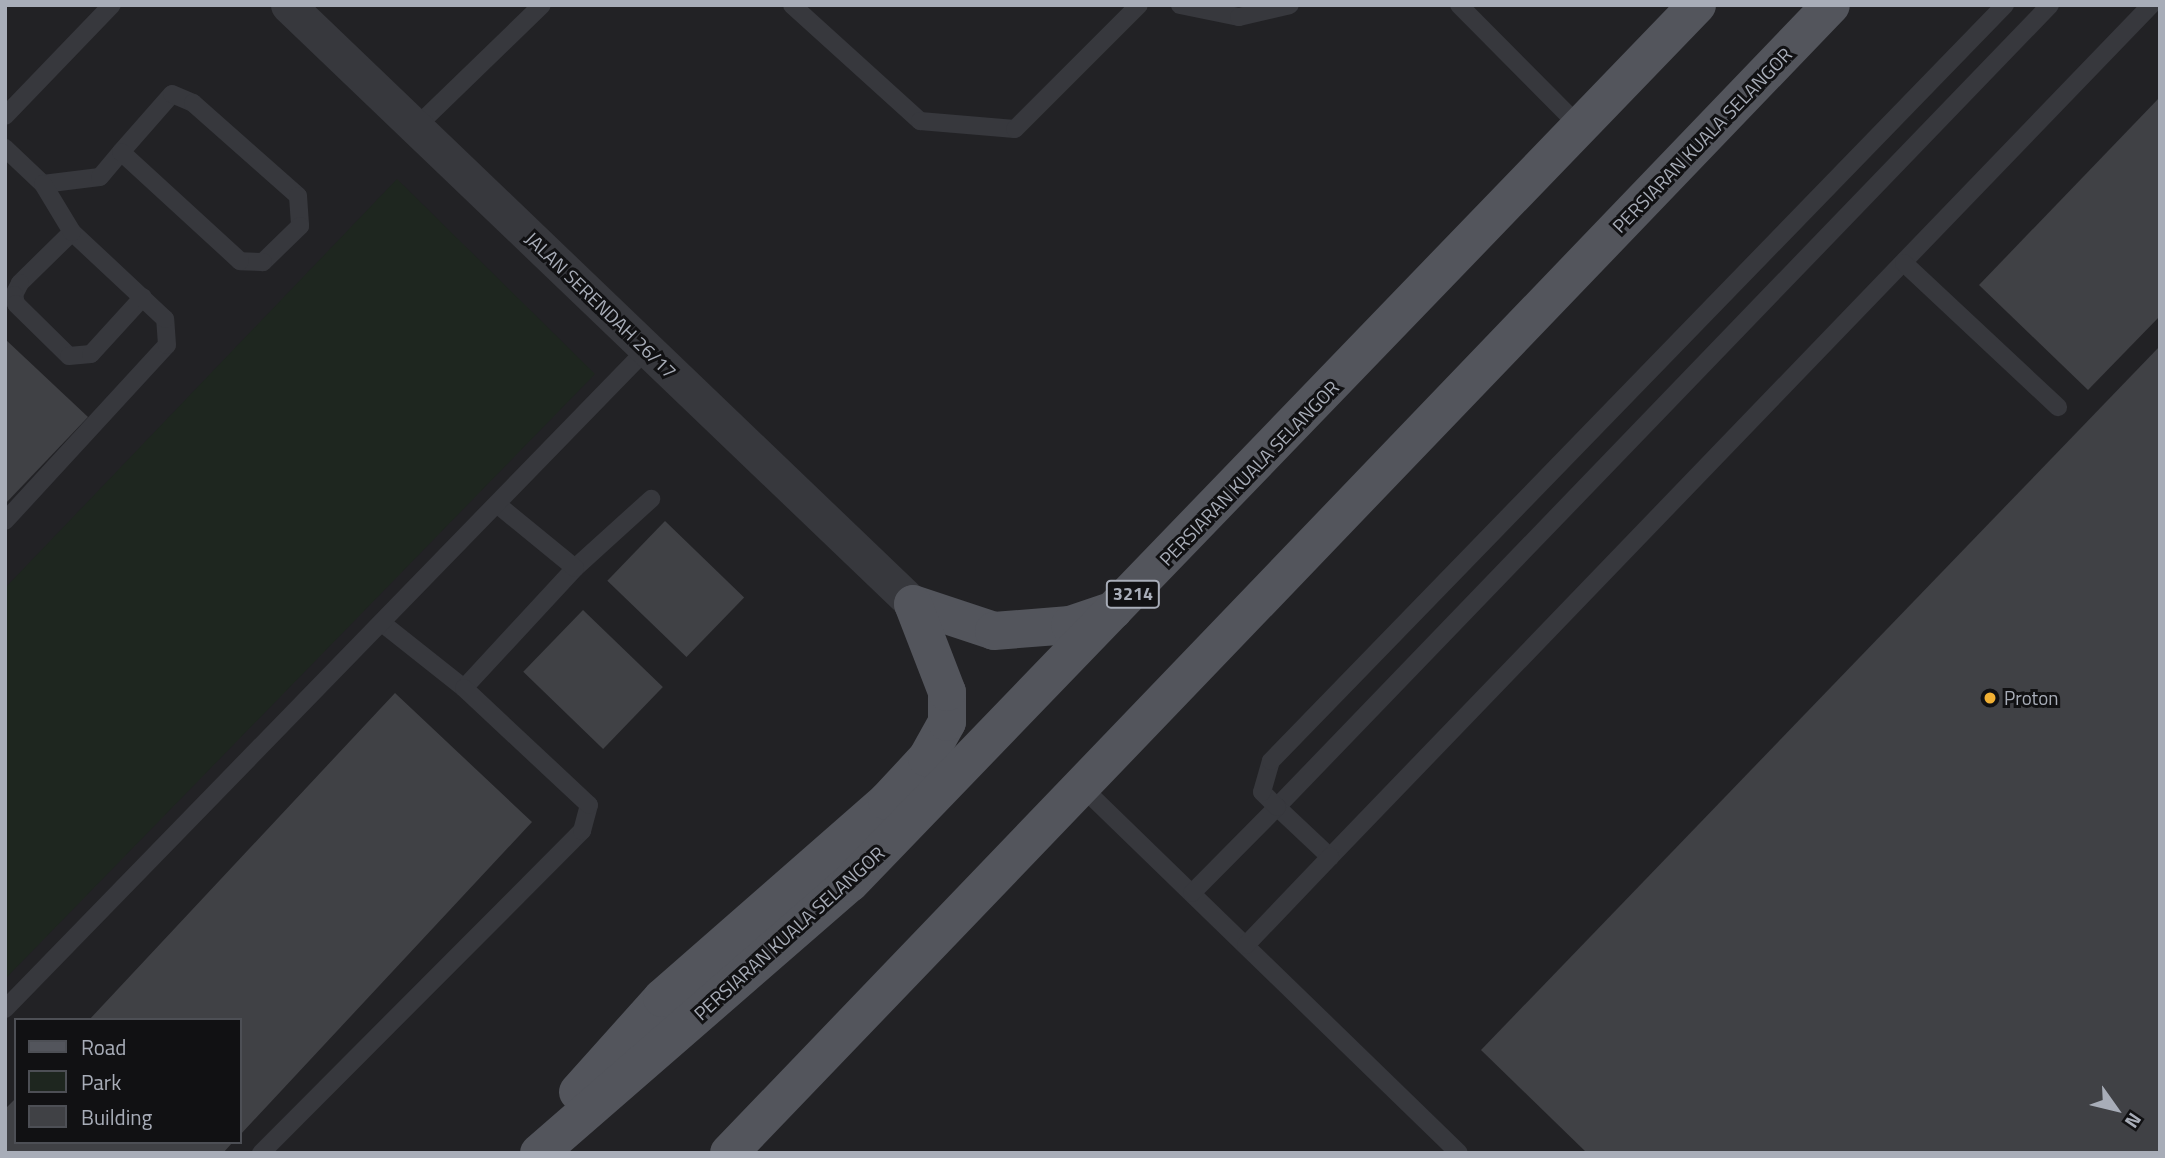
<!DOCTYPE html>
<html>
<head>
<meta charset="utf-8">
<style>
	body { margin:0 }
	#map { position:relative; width:2165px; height:1158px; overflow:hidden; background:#161618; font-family:"Titillium Web",sans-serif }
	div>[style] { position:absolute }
	.built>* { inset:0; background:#222225 }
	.green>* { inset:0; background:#1e261f }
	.building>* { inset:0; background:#404145; transform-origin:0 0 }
	.service>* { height:18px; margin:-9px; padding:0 9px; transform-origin:9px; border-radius:9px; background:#37383d }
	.minor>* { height:35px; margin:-17.5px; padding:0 17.5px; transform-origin:17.5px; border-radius:17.5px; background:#37383d }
	.primary>* { height:38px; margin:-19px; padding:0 19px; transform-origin:19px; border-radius:19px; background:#53555c }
	.dots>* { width:19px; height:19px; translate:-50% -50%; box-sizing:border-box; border:4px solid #111113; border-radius:50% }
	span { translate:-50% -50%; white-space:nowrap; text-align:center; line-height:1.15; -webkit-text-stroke:6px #111113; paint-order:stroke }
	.shield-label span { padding:2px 5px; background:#111113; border:2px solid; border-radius:5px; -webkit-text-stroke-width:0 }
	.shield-label { font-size:18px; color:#a8adb8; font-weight:700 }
	.street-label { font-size:19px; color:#a8adb8 }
	.poi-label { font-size:19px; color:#a8adb8 }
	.left { translate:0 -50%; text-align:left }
	.frame { position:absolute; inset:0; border:7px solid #a8adb8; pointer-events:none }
	.legend { position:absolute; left:14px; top:1018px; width:228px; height:126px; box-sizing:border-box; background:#111113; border:2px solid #4d4f55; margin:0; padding:9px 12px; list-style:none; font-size:21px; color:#a8adb8 }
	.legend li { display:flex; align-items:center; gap:14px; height:35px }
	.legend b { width:35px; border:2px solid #4d4f55 }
	.north { position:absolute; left:2081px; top:1074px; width:70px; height:70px; -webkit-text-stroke:5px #111113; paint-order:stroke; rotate:124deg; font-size:19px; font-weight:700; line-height:28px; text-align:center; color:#a8adb8 }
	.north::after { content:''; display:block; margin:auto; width:24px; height:32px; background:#a8adb8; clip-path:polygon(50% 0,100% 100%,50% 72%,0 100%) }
</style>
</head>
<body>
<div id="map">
	<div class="built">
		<i style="clip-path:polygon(evenodd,5px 5px,2160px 5px,2160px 1153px,5px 1153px,5px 5px,16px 1020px,240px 1020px,240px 1142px,16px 1142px,16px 1020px)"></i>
	</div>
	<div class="green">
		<i style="clip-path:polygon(397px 179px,595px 374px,5px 979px,5px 588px)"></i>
	</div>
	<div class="building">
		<i style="clip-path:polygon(2160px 97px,2160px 316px,2088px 390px,1979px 285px)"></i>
		<i style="clip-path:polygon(5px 339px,88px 417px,5px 504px)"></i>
		<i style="clip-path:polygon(2160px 346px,2160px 1153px,1587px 1153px,1481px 1050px)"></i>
		<i style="left:665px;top:521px;width:110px;height:83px;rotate:44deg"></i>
		<i style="left:583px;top:610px;width:111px;height:86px;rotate:44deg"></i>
		<i style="clip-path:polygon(395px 693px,532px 822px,240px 1135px,240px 1020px,89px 1020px)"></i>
		<i style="clip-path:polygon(16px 1098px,16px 1142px,233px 1142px,223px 1153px,5px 1153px,5px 1109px)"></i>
	</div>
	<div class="service">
		<i style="left:792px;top:5px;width:173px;rotate:42.2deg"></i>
		<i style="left:920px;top:121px;width:95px;rotate:4.8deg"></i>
		<i style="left:1015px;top:129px;width:175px;rotate:-45deg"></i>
		<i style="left:1180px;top:5px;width:60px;rotate:11.5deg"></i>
		<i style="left:1239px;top:17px;width:52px;rotate:-13.2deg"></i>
		<i style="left:1459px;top:5px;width:172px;rotate:45.2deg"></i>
		<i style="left:2050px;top:5px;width:1114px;rotate:133.95deg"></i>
		<i style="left:1277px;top:807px;width:73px;rotate:43.3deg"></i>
		<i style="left:1330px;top:857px;width:1183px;rotate:-46.06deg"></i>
		<i style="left:5px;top:116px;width:154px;rotate:-46.1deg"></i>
		<i style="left:416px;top:127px;width:175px;rotate:-44.1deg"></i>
		<i style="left:5px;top:148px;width:52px;rotate:43.5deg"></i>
		<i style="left:43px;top:184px;width:57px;rotate:-7deg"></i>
		<i style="left:100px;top:177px;width:33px;rotate:-50deg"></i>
		<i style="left:121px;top:152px;width:77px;rotate:-48.7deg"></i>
		<i style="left:172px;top:94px;width:23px;rotate:23deg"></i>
		<i style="left:193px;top:103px;width:140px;rotate:41.5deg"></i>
		<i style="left:298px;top:196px;width:30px;rotate:86deg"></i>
		<i style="left:300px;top:226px;width:52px;rotate:135.8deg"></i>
		<i style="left:263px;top:262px;width:23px;rotate:-178deg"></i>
		<i style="left:240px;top:261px;width:161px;rotate:-137.5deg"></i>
		<i style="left:72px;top:232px;width:73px;rotate:135.6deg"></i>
		<i style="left:20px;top:283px;width:13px;rotate:117deg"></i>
		<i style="left:14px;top:295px;width:9px;rotate:77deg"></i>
		<i style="left:16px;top:304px;width:74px;rotate:44.5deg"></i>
		<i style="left:69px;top:356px;width:22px;rotate:-5deg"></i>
		<i style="left:91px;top:354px;width:77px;rotate:-47.6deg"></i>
		<i style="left:1904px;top:263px;width:211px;rotate:43.1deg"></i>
		<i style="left:5px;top:521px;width:239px;rotate:-47.4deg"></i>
		<i style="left:167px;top:345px;width:26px;rotate:-94deg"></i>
		<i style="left:165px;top:319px;width:127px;rotate:-136.9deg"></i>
		<i style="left:72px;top:232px;width:56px;rotate:-121.1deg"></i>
		<i style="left:575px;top:568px;width:103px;rotate:-42.2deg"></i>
		<i style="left:382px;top:623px;width:105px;rotate:38.4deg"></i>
		<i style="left:464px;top:688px;width:163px;rotate:-47.2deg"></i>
		<i style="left:575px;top:568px;width:99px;rotate:-140.7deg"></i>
		<i style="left:1082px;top:787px;width:525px;rotate:44.15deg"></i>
		<i style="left:1192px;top:893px;width:121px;rotate:-45.3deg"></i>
		<i style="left:1277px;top:807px;width:21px;rotate:-135deg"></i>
		<i style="left:1262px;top:792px;width:32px;rotate:-74deg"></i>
		<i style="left:1271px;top:761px;width:1054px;rotate:-45.85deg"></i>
		<i style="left:1246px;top:945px;width:122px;rotate:-46.3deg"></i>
		<i style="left:5px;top:1009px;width:921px;rotate:-45.79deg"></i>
		<i style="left:261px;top:1153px;width:455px;rotate:-45.1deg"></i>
		<i style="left:582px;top:831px;width:27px;rotate:-75deg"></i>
		<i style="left:589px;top:805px;width:171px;rotate:-136.9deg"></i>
	</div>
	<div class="minor">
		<i style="left:288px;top:5px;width:866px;rotate:43.78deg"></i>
	</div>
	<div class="primary">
		<i style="left:913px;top:604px;width:85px;rotate:18.4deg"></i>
		<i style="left:994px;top:631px;width:76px;rotate:-4.5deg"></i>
		<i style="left:1070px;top:625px;width:46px;rotate:-18.8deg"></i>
		<i style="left:578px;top:1092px;width:126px;rotate:-48.2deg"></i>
		<i style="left:662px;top:998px;width:299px;rotate:-41.2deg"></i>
		<i style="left:887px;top:801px;width:59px;rotate:-47.1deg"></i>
		<i style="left:927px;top:758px;width:41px;rotate:-60.9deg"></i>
		<i style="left:947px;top:722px;width:30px;rotate:-90deg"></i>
		<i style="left:947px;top:692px;width:94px;rotate:-111.1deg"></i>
		<i style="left:539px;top:1153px;width:412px;rotate:-41deg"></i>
		<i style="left:850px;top:883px;width:1220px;rotate:-46.03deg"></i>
		<i style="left:729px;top:1153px;width:1591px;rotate:-46.17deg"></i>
	</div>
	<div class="dots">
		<i style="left:1990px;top:698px;background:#f2b134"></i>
	</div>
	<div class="shield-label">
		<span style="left:1133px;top:594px">3214</span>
	</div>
	<div class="street-label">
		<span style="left:1702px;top:140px;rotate:-46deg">PERSIARAN KUALA SELANGOR</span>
		<span style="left:601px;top:305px;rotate:44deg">JALAN SERENDAH 26/17</span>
		<span style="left:1249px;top:473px;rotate:-46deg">PERSIARAN KUALA SELANGOR</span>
		<span style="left:789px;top:933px;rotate:-42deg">PERSIARAN KUALA SELANGOR</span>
	</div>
	<div class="poi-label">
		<span class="left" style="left:2004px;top:698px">Proton</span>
	</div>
	<div class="frame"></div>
	<ul class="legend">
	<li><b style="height:9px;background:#53555c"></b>Road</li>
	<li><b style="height:19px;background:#1e261f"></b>Park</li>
	<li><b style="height:19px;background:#404145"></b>Building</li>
	</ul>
	<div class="north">N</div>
</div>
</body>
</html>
